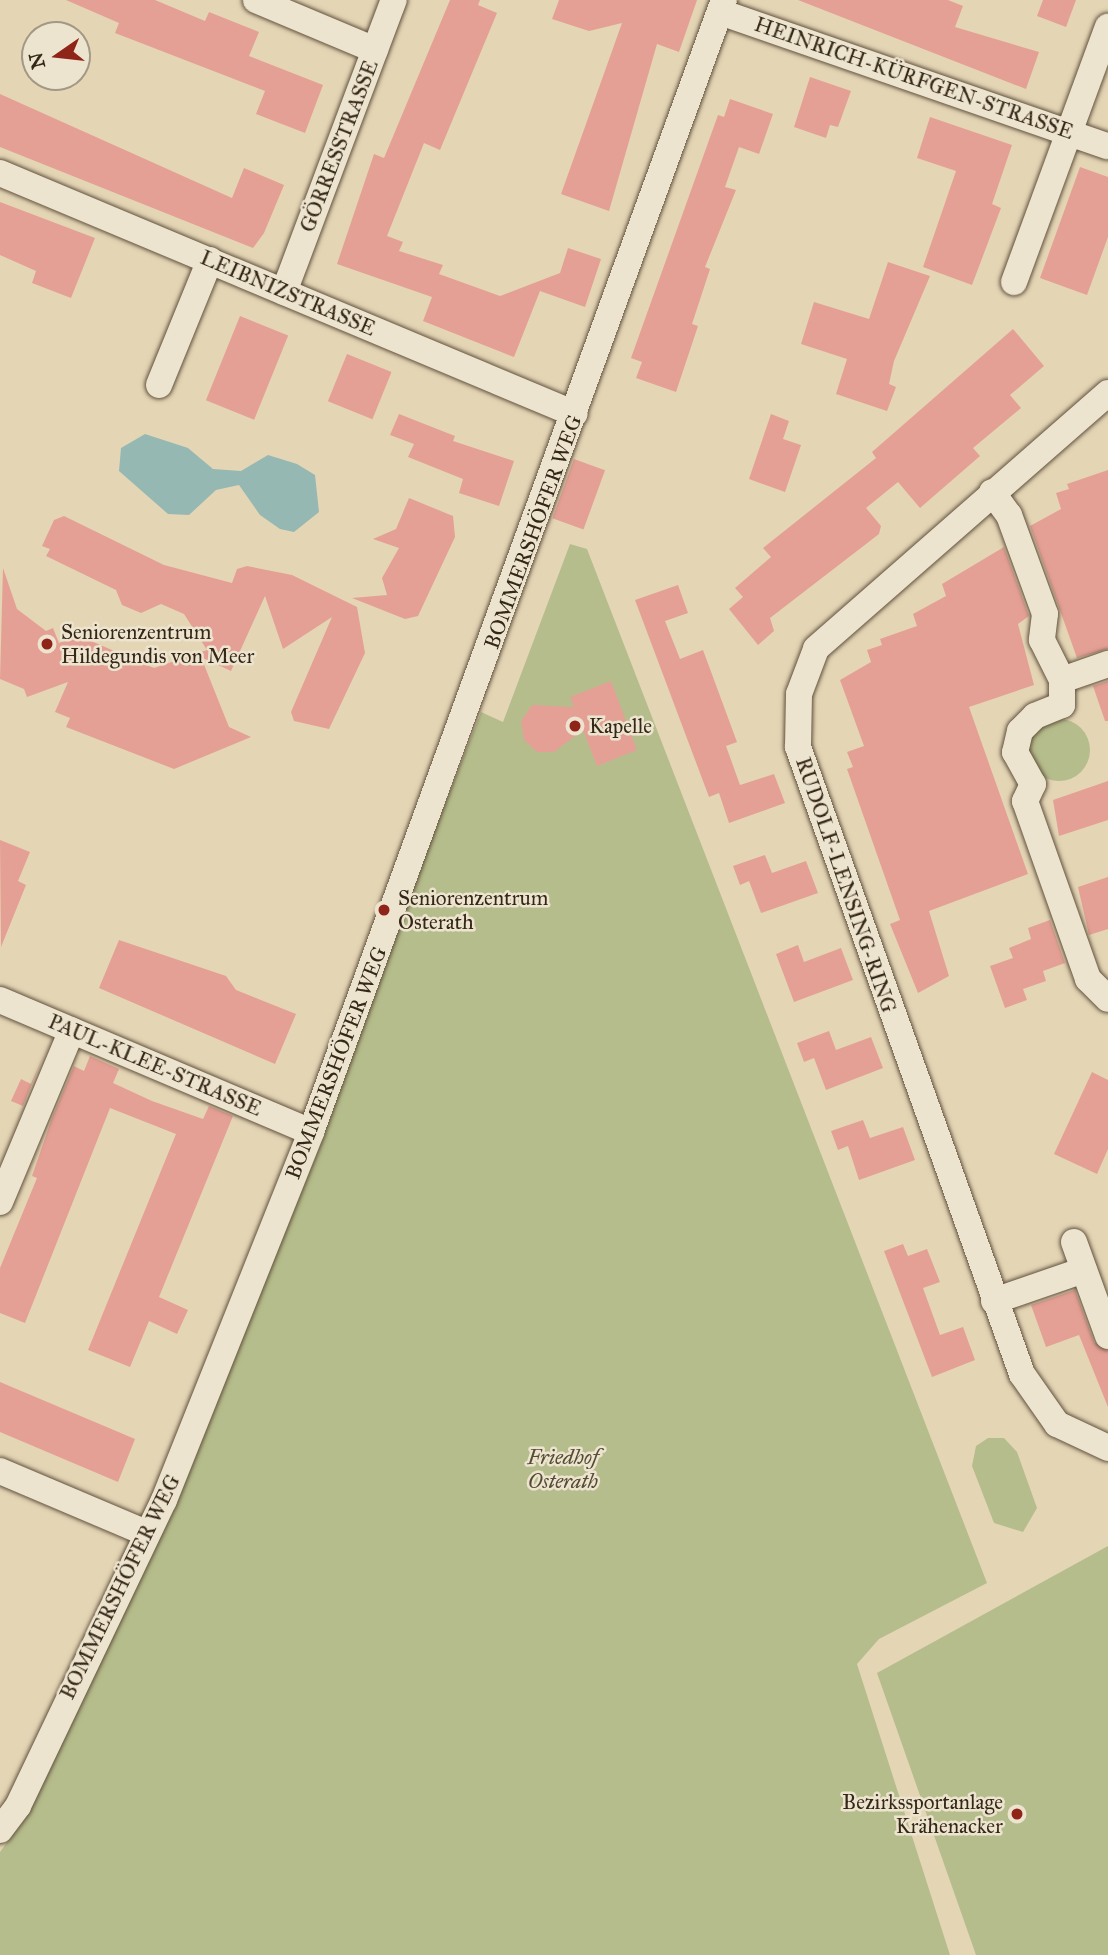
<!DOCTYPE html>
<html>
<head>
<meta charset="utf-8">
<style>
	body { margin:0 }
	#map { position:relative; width:1108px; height:1955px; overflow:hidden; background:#e4d5b5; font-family:"IM FELL Great Primer",serif }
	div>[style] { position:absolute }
	.green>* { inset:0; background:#b6bd8c }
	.round { border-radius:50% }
	.water>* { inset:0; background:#96b8b3 }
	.building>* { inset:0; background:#e5a095; transform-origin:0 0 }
	.roads { filter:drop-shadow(0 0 2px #61523e) drop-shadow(0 0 2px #61523e) }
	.minor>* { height:26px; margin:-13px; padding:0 13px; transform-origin:13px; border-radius:13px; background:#ede4cf }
	.dots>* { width:19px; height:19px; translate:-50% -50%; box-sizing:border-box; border:4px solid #ede4cf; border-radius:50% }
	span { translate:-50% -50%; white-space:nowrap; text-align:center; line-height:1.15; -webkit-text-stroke:5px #ede4cf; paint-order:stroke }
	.street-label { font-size:21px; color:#352717 }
	.poi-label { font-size:21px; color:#352717 }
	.left { translate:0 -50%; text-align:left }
	.right { translate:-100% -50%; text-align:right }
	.park-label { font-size:21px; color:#554c34; font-style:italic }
	.north { position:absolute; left:21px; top:21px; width:70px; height:70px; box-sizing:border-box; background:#ede4cf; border:2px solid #a39885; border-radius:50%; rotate:256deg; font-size:19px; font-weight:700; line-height:28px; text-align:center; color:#352717 }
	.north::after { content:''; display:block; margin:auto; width:24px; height:32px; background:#8f2418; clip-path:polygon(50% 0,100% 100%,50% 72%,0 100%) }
</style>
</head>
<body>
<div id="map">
	<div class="green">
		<i style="clip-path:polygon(570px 544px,587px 549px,987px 1583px,879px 1639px,857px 1664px,950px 1955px,0 1955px,0 1852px,26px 1816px,154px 1550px,481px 712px,503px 722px)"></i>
		<i class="round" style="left:1028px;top:719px;width:62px;height:62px"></i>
		<i style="clip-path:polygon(988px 1438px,1004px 1438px,1017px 1452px,1037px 1508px,1023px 1532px,994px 1523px,972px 1466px,976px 1446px)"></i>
		<i style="clip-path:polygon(1108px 1546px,1108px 1955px,976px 1955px,877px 1673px)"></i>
	</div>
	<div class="water">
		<i style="clip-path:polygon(145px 434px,188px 448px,213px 469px,241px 471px,268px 455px,297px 464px,315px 475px,319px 512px,294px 532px,280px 529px,260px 515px,239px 485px,216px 490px,189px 515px,168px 514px,119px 471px,121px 448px)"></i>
	</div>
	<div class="building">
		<i style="clip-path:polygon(66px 0,155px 0,205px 21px,209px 12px,259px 32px,249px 56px,323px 85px,305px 133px,256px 114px,265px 91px,115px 33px,119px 23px)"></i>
		<i style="clip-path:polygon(450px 0,480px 0,478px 5px,497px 13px,440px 150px,424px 143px,387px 236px,403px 242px,399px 251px,443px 265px,439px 274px,500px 296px,560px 273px,568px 248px,601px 259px,585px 307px,540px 291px,514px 357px,423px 321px,432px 297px,337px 264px,374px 154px,384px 158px)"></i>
		<i style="clip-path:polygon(559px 0,697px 0,679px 52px,657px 44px,609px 211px,561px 194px,622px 23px,589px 31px,552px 19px)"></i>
		<i style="clip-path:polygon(798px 0,948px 0,963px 6px,955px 27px,1039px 52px,1026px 89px)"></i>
		<i style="clip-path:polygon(1043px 0,1076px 0,1066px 27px,1037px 16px)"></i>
		<i style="clip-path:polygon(810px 77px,851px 91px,838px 127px,830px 125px,826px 138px,794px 127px)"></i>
		<i style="clip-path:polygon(0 94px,232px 198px,244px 168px,284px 185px,264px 233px,253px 248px,0 147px)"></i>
		<i style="clip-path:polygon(730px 99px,773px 114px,759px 154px,739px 147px,725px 187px,736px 190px,705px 267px,710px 269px,692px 324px,698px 326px,676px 392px,636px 378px,642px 362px,631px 358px,718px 115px,724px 117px)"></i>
		<i style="clip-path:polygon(930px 117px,1012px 145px,992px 204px,1001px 208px,972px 285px,923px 267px,956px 171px,917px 158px)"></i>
		<i style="clip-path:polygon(1080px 167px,1108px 177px,1108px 237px,1087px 295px,1040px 278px)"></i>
		<i style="clip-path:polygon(0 202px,95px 238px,71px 298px,32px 283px,36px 271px,0 255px)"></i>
		<i style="clip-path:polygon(888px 262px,930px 276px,894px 361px,889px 384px,896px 387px,887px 411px,836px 394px,847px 359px,801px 344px,814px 302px,869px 319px)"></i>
		<i style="left:240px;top:316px;width:52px;height:91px;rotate:22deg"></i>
		<i style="clip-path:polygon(1013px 329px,1044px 366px,1010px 395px,1021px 408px,973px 448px,980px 456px,920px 508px,898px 482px,866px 508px,881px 526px,879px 534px,770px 618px,774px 631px,758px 645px,729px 609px,743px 597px,735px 588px,771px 557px,763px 548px,876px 458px,872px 452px)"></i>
		<i style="left:347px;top:354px;width:48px;height:51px;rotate:22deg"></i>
		<i style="clip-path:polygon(399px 414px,455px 436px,453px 441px,514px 461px,499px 506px,459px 493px,463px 479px,408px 457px,414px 444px,390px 435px)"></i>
		<i style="clip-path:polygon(771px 414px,789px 421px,783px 439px,801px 445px,785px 492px,749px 479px)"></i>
		<i style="left:574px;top:459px;width:33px;height:63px;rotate:20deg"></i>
		<i style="clip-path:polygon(1108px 470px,1108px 649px,1077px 658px,1030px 526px,1061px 509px,1056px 493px,1069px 489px,1067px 484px)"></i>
		<i style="clip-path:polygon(409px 498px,453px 516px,455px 537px,418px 616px,405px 619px,352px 598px,387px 595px,382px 578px,399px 548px,373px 539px,396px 529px)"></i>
		<i style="clip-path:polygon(64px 516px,164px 565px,232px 583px,237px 569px,247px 566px,292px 575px,357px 607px,365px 653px,329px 729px,294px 721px,291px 712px,332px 617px,283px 649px,265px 596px,231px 671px,201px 657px,229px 727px,251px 737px,174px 769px,66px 727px,70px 718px,55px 712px,68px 682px,27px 697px,24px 689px,0 679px,3px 568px,17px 609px,46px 631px,53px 628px,59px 643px,77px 635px,154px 668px,207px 650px,184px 614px,161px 604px,141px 613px,122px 605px,116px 590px,46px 556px,50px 549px,42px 546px,54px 520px)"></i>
		<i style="clip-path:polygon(1004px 547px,1029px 616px,1018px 624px,1034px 685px,969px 707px,1028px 874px,929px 911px,949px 976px,918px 993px,890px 924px,900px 920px,847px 769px,853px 767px,847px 752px,864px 746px,840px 680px,871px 662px,867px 650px,882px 645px,880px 639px,917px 626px,913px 614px,946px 596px,942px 584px)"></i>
		<i style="clip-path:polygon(678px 585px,688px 613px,665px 621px,680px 659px,703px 650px,737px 742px,726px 746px,740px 785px,774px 774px,785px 803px,729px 823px,719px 793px,709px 797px,635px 600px)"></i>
		<i style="clip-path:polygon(611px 681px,637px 750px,597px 766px,583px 730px,554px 752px,537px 752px,524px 740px,521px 721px,532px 705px,574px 707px,570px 697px)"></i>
		<i style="clip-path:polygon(1108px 681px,1108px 721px,1105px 721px,1093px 686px)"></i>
		<i style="clip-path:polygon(1108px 781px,1108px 820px,1059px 836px,1053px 800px)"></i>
		<i style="clip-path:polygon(0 840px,30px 852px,18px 881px,26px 885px,1px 947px)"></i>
		<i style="clip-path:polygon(765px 855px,772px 873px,806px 861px,818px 893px,761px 913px,749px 881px,740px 885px,733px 866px)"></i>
		<i style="clip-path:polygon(1108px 877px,1108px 929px,1089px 935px,1078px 887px)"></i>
		<i style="clip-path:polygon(1050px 920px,1065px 963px,1043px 971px,1046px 981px,1023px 989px,1027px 1000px,1005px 1008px,990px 966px,1013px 958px,1009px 948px,1031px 939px,1028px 928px)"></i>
		<i style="clip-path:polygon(119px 940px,226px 976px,236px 990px,296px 1014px,275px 1064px,99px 988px)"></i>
		<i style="clip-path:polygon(798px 945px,804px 962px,841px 948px,853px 980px,794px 1002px,776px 954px)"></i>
		<i style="clip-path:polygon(829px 1031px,836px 1050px,871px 1037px,883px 1068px,826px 1090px,814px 1058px,804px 1062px,797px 1043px)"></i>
		<i style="clip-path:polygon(44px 1054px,23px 1106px,11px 1101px,21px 1079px,31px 1084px)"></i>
		<i style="clip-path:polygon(90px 1056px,119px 1069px,113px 1083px,152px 1101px,203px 1119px,209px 1106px,233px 1116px,159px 1297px,188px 1310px,177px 1334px,149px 1321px,130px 1367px,88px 1350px,176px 1134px,110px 1108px,25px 1323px,0 1313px,0 1268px,37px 1178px,32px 1176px,52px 1118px,74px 1066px,84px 1071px)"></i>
		<i style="clip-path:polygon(1092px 1072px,1108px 1080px,1108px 1149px,1097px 1174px,1054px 1154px)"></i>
		<i style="clip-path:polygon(863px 1120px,870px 1138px,903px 1127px,915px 1160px,859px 1180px,848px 1146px,838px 1150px,831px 1131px)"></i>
		<i style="clip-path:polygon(903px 1244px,908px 1256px,927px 1249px,940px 1282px,923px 1288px,940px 1335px,963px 1327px,975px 1360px,932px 1377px,884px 1251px)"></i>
		<i style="clip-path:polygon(1075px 1290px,1094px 1342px,1108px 1351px,1108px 1407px,1079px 1335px,1046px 1347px,1031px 1305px)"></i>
		<i style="clip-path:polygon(0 1382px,135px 1439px,118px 1482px,0 1432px)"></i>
	</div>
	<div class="roads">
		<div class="minor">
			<i style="left:256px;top:0;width:129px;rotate:22.8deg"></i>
			<i style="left:720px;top:12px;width:410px;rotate:19.1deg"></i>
			<i style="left:0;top:173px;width:623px;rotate:22.74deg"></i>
			<i style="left:1014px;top:282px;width:272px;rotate:-69.8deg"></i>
			<i style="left:284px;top:292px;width:312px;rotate:-69.4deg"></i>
			<i style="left:159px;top:385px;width:135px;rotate:-67.8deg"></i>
			<i style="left:1108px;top:393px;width:388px;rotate:138.8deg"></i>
			<i style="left:816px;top:649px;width:48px;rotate:110.7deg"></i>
			<i style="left:799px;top:694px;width:53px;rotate:91.1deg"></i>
			<i style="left:798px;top:747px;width:666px;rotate:70.34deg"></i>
			<i style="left:1022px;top:1374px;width:61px;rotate:55deg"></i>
			<i style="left:1057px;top:1424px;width:56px;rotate:25.2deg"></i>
			<i style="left:992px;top:492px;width:29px;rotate:54deg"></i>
			<i style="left:1009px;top:515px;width:105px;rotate:70deg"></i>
			<i style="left:1045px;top:614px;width:26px;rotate:97deg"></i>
			<i style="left:1042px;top:640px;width:45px;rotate:63.4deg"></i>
			<i style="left:1062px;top:680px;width:25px;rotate:90deg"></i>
			<i style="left:1062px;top:705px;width:29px;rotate:158deg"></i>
			<i style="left:1035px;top:716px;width:21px;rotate:135deg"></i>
			<i style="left:1020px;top:731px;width:22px;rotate:103deg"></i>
			<i style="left:1015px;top:752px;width:37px;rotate:61deg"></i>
			<i style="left:1033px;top:784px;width:19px;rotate:115deg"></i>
			<i style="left:1025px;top:801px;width:189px;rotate:70.5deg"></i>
			<i style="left:1088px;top:979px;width:28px;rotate:45deg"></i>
			<i style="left:1062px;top:680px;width:49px;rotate:-19.2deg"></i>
			<i style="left:0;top:1000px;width:338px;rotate:23deg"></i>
			<i style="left:0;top:1202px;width:186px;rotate:-67.3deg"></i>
			<i style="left:1074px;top:1242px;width:100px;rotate:70.1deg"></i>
			<i style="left:994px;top:1301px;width:95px;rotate:-19deg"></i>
			<i style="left:0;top:1471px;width:156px;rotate:23deg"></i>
			<i style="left:0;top:1830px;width:30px;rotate:-53deg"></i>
			<i style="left:18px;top:1806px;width:339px;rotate:-64.5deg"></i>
			<i style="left:164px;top:1500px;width:396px;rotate:-68.2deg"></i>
			<i style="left:311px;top:1132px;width:1205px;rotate:-69.96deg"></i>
		</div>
	</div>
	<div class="dots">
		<i style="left:47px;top:644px;background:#8f2418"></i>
		<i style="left:575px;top:726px;background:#8f2418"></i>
		<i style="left:384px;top:910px;background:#8f2418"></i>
		<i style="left:1017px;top:1814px;background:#8f2418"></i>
	</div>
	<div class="street-label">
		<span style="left:914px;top:78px;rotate:19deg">HEINRICH-KÜRFGEN-STRASSE</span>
		<span style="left:339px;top:146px;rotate:-69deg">GÖRRESSTRASSE</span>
		<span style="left:288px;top:293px;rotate:23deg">LEIBNIZSTRASSE</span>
		<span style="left:533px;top:532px;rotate:-70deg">BOMMERSHÖFER WEG</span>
		<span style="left:846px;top:885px;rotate:71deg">RUDOLF-LENSING-RING</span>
		<span style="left:336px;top:1063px;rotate:-69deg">BOMMERSHÖFER WEG</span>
		<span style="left:155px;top:1065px;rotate:23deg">PAUL-KLEE-STRASSE</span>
		<span style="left:120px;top:1587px;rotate:-64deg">BOMMERSHÖFER WEG</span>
	</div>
	<div class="poi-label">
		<span class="left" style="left:61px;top:644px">Seniorenzentrum<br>Hildegundis von Meer</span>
		<span class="left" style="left:589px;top:726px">Kapelle</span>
		<span class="left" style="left:398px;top:910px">Seniorenzentrum<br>Osterath</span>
		<span class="right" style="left:1003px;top:1814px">Bezirkssportanlage<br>Krähenacker</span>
	</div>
	<div class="park-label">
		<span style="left:563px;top:1469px">Friedhof<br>Osterath</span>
	</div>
	<div class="north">N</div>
</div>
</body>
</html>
